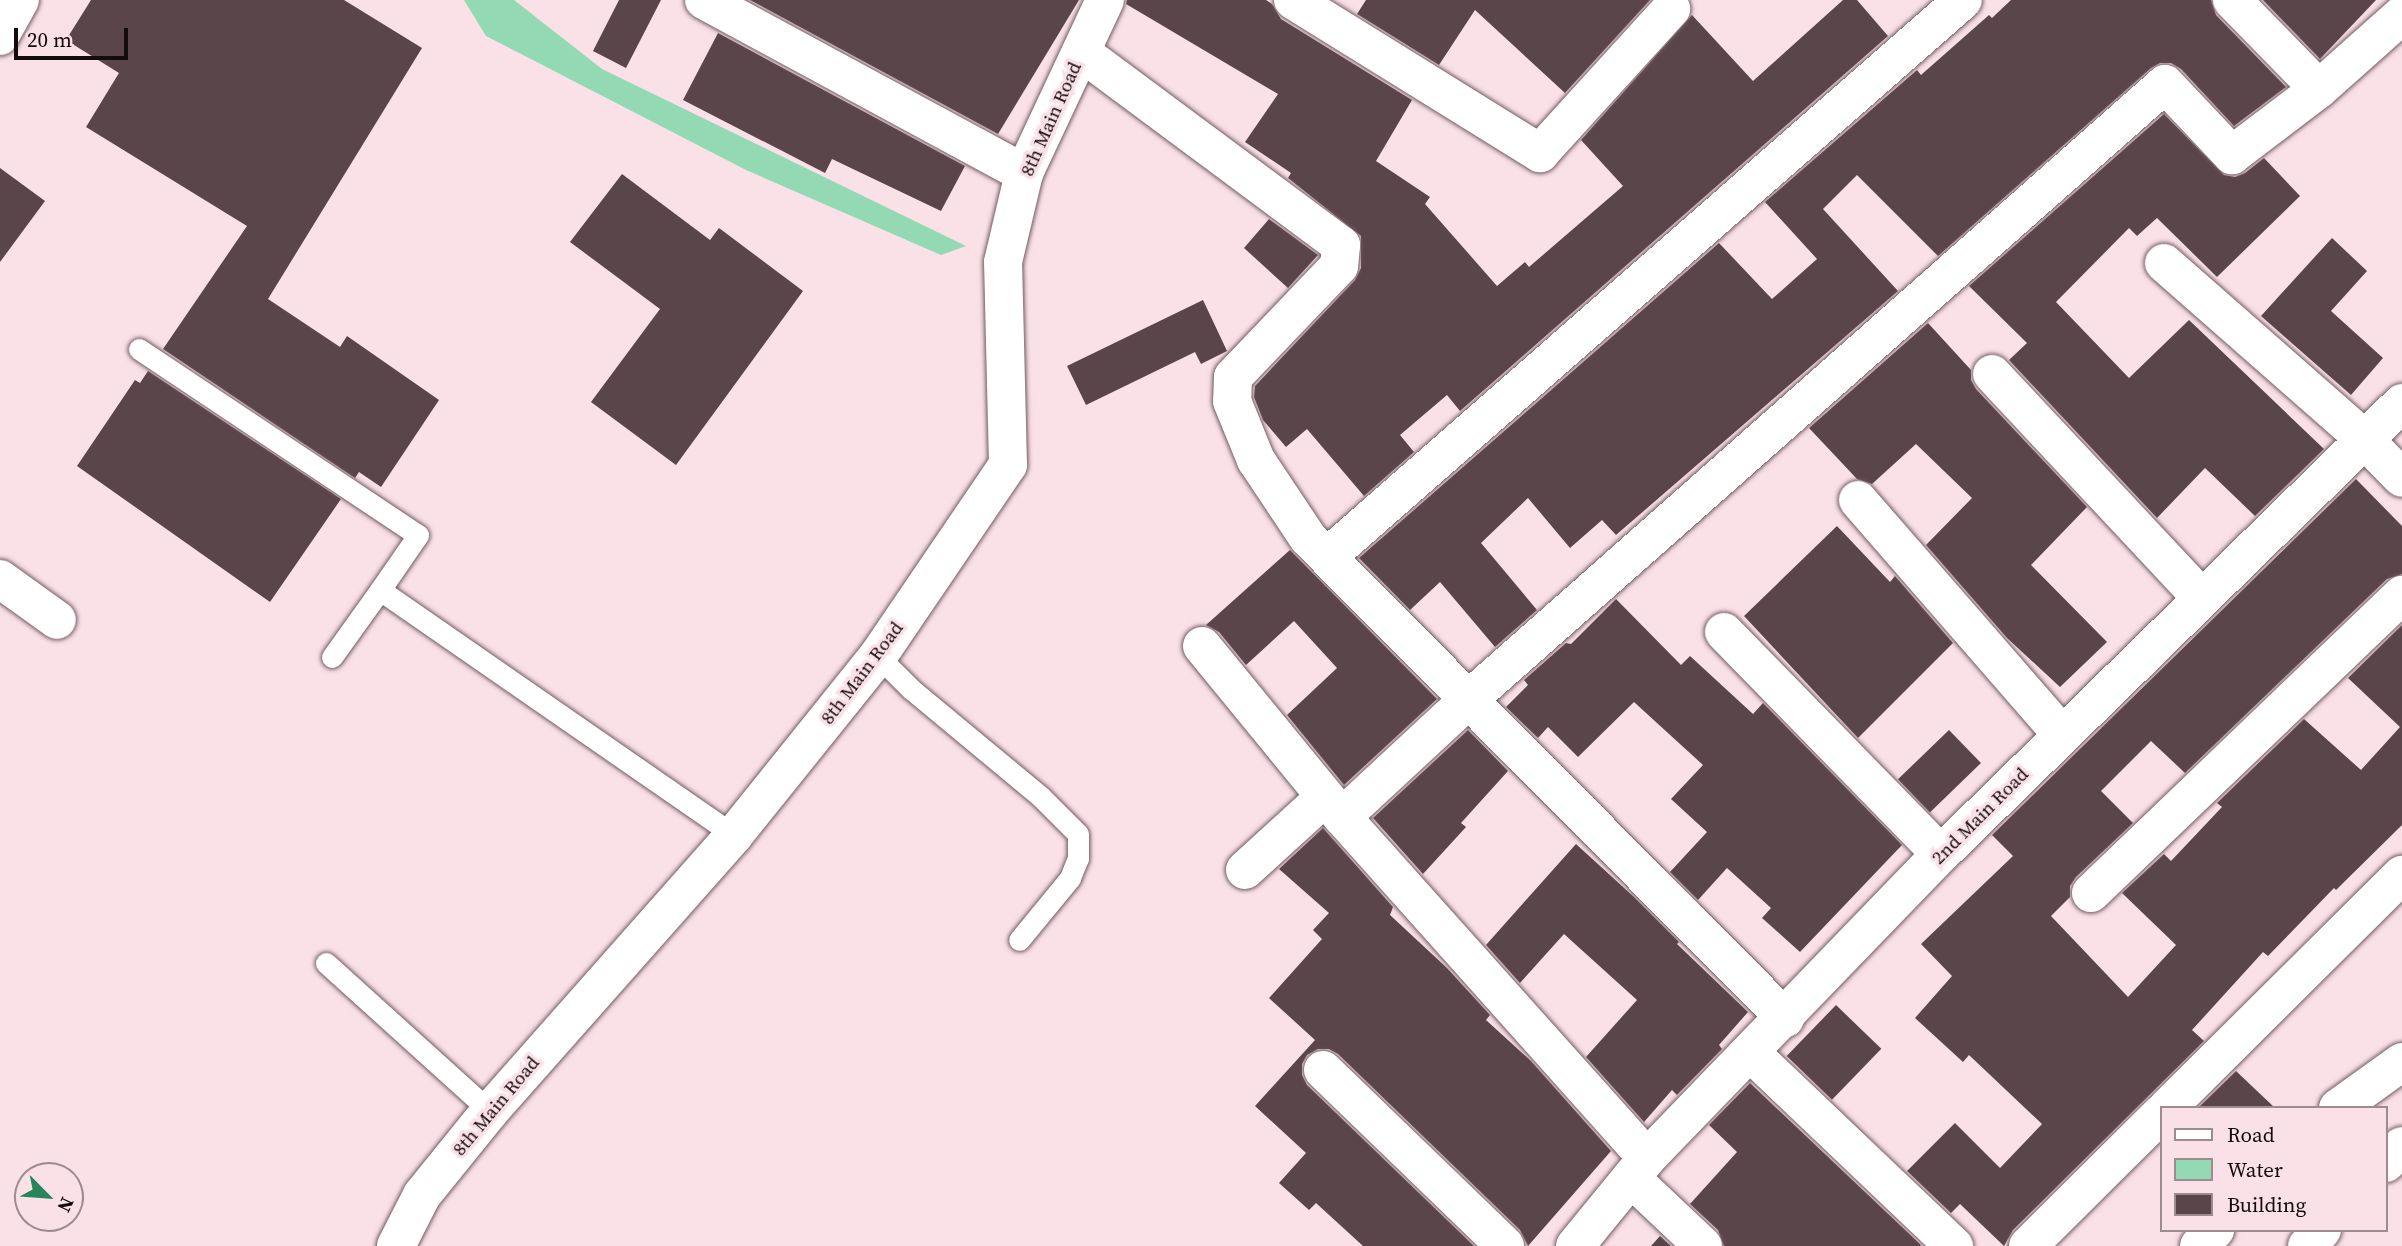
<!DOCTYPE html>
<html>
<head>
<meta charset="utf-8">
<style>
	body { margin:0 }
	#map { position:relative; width:2402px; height:1246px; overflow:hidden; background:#fae0e7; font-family:"Source Serif 4",serif }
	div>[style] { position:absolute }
	.water>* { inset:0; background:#93d9b4 }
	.building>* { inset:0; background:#5a454b; transform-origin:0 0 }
	.roads { filter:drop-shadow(0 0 2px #715b61) drop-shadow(0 0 2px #715b61) }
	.lane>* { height:21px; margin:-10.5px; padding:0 10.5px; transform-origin:10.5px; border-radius:10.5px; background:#fff }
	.street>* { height:38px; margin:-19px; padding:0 19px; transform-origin:19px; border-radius:19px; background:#fff }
	.secondary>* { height:38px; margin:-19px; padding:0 19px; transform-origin:19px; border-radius:19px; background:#fff }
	span { translate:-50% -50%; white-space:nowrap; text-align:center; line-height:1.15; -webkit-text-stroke:7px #fae0e7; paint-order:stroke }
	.street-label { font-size:19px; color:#130b0e }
	.legend { position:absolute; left:2160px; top:1106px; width:228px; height:126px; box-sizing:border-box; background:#fae0e7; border:2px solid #9e8b90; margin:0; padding:9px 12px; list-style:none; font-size:21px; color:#130b0e }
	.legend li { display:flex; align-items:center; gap:14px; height:35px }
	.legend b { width:35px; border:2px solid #9e8b90 }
	.north { position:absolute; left:14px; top:1162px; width:70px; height:70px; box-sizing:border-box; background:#fae0e7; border:2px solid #9e8b90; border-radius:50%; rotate:115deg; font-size:19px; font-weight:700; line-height:28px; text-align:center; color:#130b0e }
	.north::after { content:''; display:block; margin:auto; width:24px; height:32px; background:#26855c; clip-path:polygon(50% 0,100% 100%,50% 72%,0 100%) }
	.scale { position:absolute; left:14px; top:28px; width:114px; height:32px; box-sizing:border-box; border:4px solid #130b0e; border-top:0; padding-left:9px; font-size:21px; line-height:24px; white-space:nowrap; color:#130b0e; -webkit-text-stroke:5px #fae0e7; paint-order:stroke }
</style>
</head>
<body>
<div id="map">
	<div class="water">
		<i style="clip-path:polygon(464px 0,514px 0,602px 69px,966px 246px,941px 255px,746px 170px,486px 36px)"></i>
	</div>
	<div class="building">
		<i style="clip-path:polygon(91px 0,344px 0,422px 48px,268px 299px,340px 347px,347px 336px,439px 400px,381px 487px,359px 472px,355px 478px,163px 349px,247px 226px,86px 127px,119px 73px,66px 40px)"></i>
		<i style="clip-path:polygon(619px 0,661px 0,626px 68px,593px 51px)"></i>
		<i style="clip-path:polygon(750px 0,1079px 0,998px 134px)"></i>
		<i style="clip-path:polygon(1127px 0,1266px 0,1272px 4px,1281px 19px,1412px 100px,1376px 161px,1430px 197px,1425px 204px,1497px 286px,1525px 262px,1529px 267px,1623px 186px,1581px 140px,1692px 15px,1753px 81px,1843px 0,1857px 0,1888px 36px,1460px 411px,1447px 395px,1400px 435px,1414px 452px,1364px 496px,1307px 429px,1286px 447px,1263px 420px,1254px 397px,1255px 386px,1355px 280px,1361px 268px,1361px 236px,1288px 178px,1291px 173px,1245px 142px,1278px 94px,1126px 4px)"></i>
		<i style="clip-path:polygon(1366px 0,1650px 0,1565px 93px,1475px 10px,1439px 65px,1357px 14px)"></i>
		<i style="clip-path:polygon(2011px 0,2211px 0,2216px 15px,2286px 87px,2234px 126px,2181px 69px,2171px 63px,2160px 63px,2151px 68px,1938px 256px,1857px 175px,1823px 209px,1898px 291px,1616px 535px,1602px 520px,1570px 548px,1528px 498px,1481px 543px,1537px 610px,1495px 647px,1440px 582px,1410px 610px,1359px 558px,1719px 243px,1772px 299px,1817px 259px,1765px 202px,1917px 70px,1921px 75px,1989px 15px,1992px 18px)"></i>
		<i style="clip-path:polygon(2263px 0,2376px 0,2320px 59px)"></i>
		<i style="clip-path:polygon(718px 33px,965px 166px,941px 211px,832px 159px,825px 173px,683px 100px)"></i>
		<i style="clip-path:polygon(2164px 114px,2224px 175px,2235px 177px,2245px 173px,2264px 158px,2300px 196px,2217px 277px,2157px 218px,2137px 236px,2129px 228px,2056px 302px,2129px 378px,2189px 320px,2324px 449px,2255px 516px,2205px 468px,2157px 518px,2009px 360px,2027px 343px,1969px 286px)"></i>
		<i style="clip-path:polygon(0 168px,45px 201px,0 262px)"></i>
		<i style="clip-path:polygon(622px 174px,710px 240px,719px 228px,803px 291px,676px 465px,591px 402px,660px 309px,570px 242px)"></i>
		<i style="clip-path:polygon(1269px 219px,1318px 255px,1288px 288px,1244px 248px)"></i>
		<i style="clip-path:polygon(2332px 238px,2367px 271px,2331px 311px,2383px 358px,2351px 395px,2261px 316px)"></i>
		<i style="clip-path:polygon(1203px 300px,1227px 351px,1201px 364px,1195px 352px,1086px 405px,1067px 366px)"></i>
		<i style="clip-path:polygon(1928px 323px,1971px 370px,1971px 380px,1976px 389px,2087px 507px,2031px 565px,2107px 642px,2060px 687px,2007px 638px,1926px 545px,1972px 498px,1916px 444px,1872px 484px,1857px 479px,1809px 428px)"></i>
		<i style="clip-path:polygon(148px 371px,341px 499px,270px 602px,77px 466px,135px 380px,140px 383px)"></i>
		<i style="clip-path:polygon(2356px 479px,2402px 526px,2402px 574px,2387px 579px,2185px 773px,2151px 741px,2101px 791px,2133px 823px,2076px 877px,2070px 886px,2070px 897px,2051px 916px,2128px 997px,2176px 945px,2122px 893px,2164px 854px,2171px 861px,2222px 807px,2217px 803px,2304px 719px,2361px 770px,2400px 727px,2348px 678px,2402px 625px,2402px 825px,2336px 890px,2334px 888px,2268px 956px,2263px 952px,2192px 1030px,2204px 1041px,2013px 1230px,2004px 1246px,1960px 1204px,1951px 1213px,1907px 1171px,1955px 1123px,2000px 1168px,2042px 1124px,1969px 1055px,1963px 1062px,1915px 1018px,1952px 976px,1921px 944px,2013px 856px,1992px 835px)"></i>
		<i style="clip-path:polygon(1837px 526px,1890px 582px,1895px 576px,1953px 643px,1858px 738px,1744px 616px)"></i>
		<i style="clip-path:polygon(1290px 550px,1437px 699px,1344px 785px,1287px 715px,1337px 668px,1294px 621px,1246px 665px,1219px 632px,1206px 625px)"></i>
		<i style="clip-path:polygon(1616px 599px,1681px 665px,1690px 656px,1753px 714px,1763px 703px,1902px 845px,1800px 952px,1762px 918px,1771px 908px,1727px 868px,1698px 900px,1670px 872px,1707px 832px,1671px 799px,1703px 765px,1634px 702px,1578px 757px,1548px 727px,1538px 738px,1506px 707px,1528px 685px,1524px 680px,1566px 643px,1571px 644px)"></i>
		<i style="clip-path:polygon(1468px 730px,1508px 771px,1461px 823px,1466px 827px,1423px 874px,1373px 818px)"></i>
		<i style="left:1949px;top:730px;width:46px;height:71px;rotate:46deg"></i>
		<i style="clip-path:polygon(1323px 828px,1393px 907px,1390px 915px,1447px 968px,1490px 1015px,1486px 1020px,1531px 1061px,1611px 1151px,1528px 1246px,1520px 1230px,1338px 1054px,1329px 1049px,1318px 1049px,1307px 1055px,1302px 1064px,1302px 1075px,1307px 1085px,1474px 1246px,1363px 1246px,1316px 1203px,1309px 1210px,1279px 1183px,1306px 1153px,1255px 1106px,1315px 1040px,1269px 998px,1322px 939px,1313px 930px,1329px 913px,1279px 869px)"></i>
		<i style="clip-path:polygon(1576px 844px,1634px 897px,1679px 942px,1677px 944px,1748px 1012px,1719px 1045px,1722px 1049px,1677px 1095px,1672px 1090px,1644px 1122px,1586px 1057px,1637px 1000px,1564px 934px,1520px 983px,1486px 945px)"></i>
		<i style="left:1836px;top:1005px;width:63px;height:71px;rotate:44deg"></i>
		<i style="clip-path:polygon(2236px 1071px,2275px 1108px,2198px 1108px)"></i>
		<i style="clip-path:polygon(1750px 1083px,1921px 1245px,1920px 1246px,1724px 1246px,1718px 1230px,1690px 1204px,1737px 1152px,1709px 1125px)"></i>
		<i style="clip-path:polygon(1660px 1236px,1671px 1246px,1651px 1246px)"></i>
	</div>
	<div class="roads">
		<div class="lane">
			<i style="left:139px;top:349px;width:335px;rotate:33.7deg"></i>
			<i style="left:418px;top:535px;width:67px;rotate:124.6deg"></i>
			<i style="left:380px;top:590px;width:431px;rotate:34.7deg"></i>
			<i style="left:878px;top:656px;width:47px;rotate:45deg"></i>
			<i style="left:911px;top:689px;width:169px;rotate:39.7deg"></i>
			<i style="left:1041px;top:797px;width:52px;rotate:45deg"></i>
			<i style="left:1078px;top:834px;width:24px;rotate:90deg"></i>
			<i style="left:1078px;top:858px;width:22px;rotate:112deg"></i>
			<i style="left:1070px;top:878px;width:80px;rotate:129.4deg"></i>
			<i style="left:332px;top:657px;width:82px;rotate:-54.4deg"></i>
			<i style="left:326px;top:963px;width:221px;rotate:42.1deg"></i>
		</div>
		<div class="street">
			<i style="left:704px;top:0;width:364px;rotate:28.4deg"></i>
			<i style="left:1293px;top:0;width:291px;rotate:31.8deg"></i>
			<i style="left:1540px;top:153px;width:195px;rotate:-47.7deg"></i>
			<i style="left:2232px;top:0;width:124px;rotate:45.7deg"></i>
			<i style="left:0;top:36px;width:41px;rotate:-60.9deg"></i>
			<i style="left:1081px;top:52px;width:324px;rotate:36.6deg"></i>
			<i style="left:1341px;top:245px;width:21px;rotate:95deg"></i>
			<i style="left:1339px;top:266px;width:153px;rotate:133.7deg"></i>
			<i style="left:1233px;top:377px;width:24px;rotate:92deg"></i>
			<i style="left:1232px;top:401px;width:64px;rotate:67.9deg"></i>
			<i style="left:1256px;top:460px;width:94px;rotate:56.3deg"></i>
			<i style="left:1308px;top:538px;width:677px;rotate:45.18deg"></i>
			<i style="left:2164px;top:263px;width:266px;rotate:41.3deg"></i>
			<i style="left:2364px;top:439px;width:54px;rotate:45.7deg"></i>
			<i style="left:1992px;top:374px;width:306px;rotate:46.9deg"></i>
			<i style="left:1858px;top:500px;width:311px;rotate:49deg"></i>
			<i style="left:1327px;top:557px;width:845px;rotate:-41.21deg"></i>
			<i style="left:0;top:579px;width:70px;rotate:35.7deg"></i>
			<i style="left:1724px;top:632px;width:310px;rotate:45.7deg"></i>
			<i style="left:1202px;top:646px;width:221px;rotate:50.7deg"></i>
			<i style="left:1245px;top:870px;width:108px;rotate:-42.4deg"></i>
			<i style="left:2091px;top:893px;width:431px;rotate:-43.8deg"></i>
			<i style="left:1750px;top:1052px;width:282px;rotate:43.6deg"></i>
			<i style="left:1323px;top:1070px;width:253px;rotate:44deg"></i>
			<i style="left:2167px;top:1108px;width:331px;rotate:-44.8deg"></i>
			<i style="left:1647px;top:1158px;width:457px;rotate:-131.8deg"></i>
			<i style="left:1342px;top:817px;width:172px;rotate:-42.9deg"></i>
			<i style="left:1468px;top:700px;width:930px;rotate:-41.47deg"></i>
			<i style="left:2165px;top:84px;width:98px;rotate:46.7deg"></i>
			<i style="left:2232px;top:155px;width:109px;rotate:-37.2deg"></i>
			<i style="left:2319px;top:89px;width:111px;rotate:-41.7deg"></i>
			<i style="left:1631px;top:1178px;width:99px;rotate:43.4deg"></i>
			<i style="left:1575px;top:1246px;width:114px;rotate:-50.7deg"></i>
			<i style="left:1647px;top:1158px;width:423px;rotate:-46deg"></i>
			<i style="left:1941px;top:854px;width:645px;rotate:-44.37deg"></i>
			<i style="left:2028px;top:1246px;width:189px;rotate:-44.8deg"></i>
		</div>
		<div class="secondary">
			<i style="left:2338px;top:1108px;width:79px;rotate:-35.7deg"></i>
			<i style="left:2386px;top:1163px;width:23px;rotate:-47deg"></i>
			<i style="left:396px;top:1246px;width:57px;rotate:-63deg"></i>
			<i style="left:422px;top:1195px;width:108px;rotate:-51deg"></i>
			<i style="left:490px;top:1111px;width:368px;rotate:-48.5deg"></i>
			<i style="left:734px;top:835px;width:230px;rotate:-51.2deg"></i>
			<i style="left:878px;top:656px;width:231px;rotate:-55.8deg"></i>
			<i style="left:1008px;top:465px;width:203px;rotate:-91.4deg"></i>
			<i style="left:1003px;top:262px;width:91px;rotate:-76.7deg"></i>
			<i style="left:1024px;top:173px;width:191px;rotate:-64.9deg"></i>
			<i style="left:2199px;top:1246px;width:23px;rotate:-45deg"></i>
			<i style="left:2307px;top:1246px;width:22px;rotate:-47deg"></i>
		</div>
	</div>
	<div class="street-label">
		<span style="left:1051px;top:119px;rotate:-66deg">8th Main Road</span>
		<span style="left:862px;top:673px;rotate:-53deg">8th Main Road</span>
		<span style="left:1980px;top:816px;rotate:-45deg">2nd Main Road</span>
		<span style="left:496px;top:1106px;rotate:-50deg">8th Main Road</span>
	</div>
	<ul class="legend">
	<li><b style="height:9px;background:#fff"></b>Road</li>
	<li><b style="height:19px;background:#93d9b4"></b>Water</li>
	<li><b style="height:19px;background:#5a454b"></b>Building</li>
	</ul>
	<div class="north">N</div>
	<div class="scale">20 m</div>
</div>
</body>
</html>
